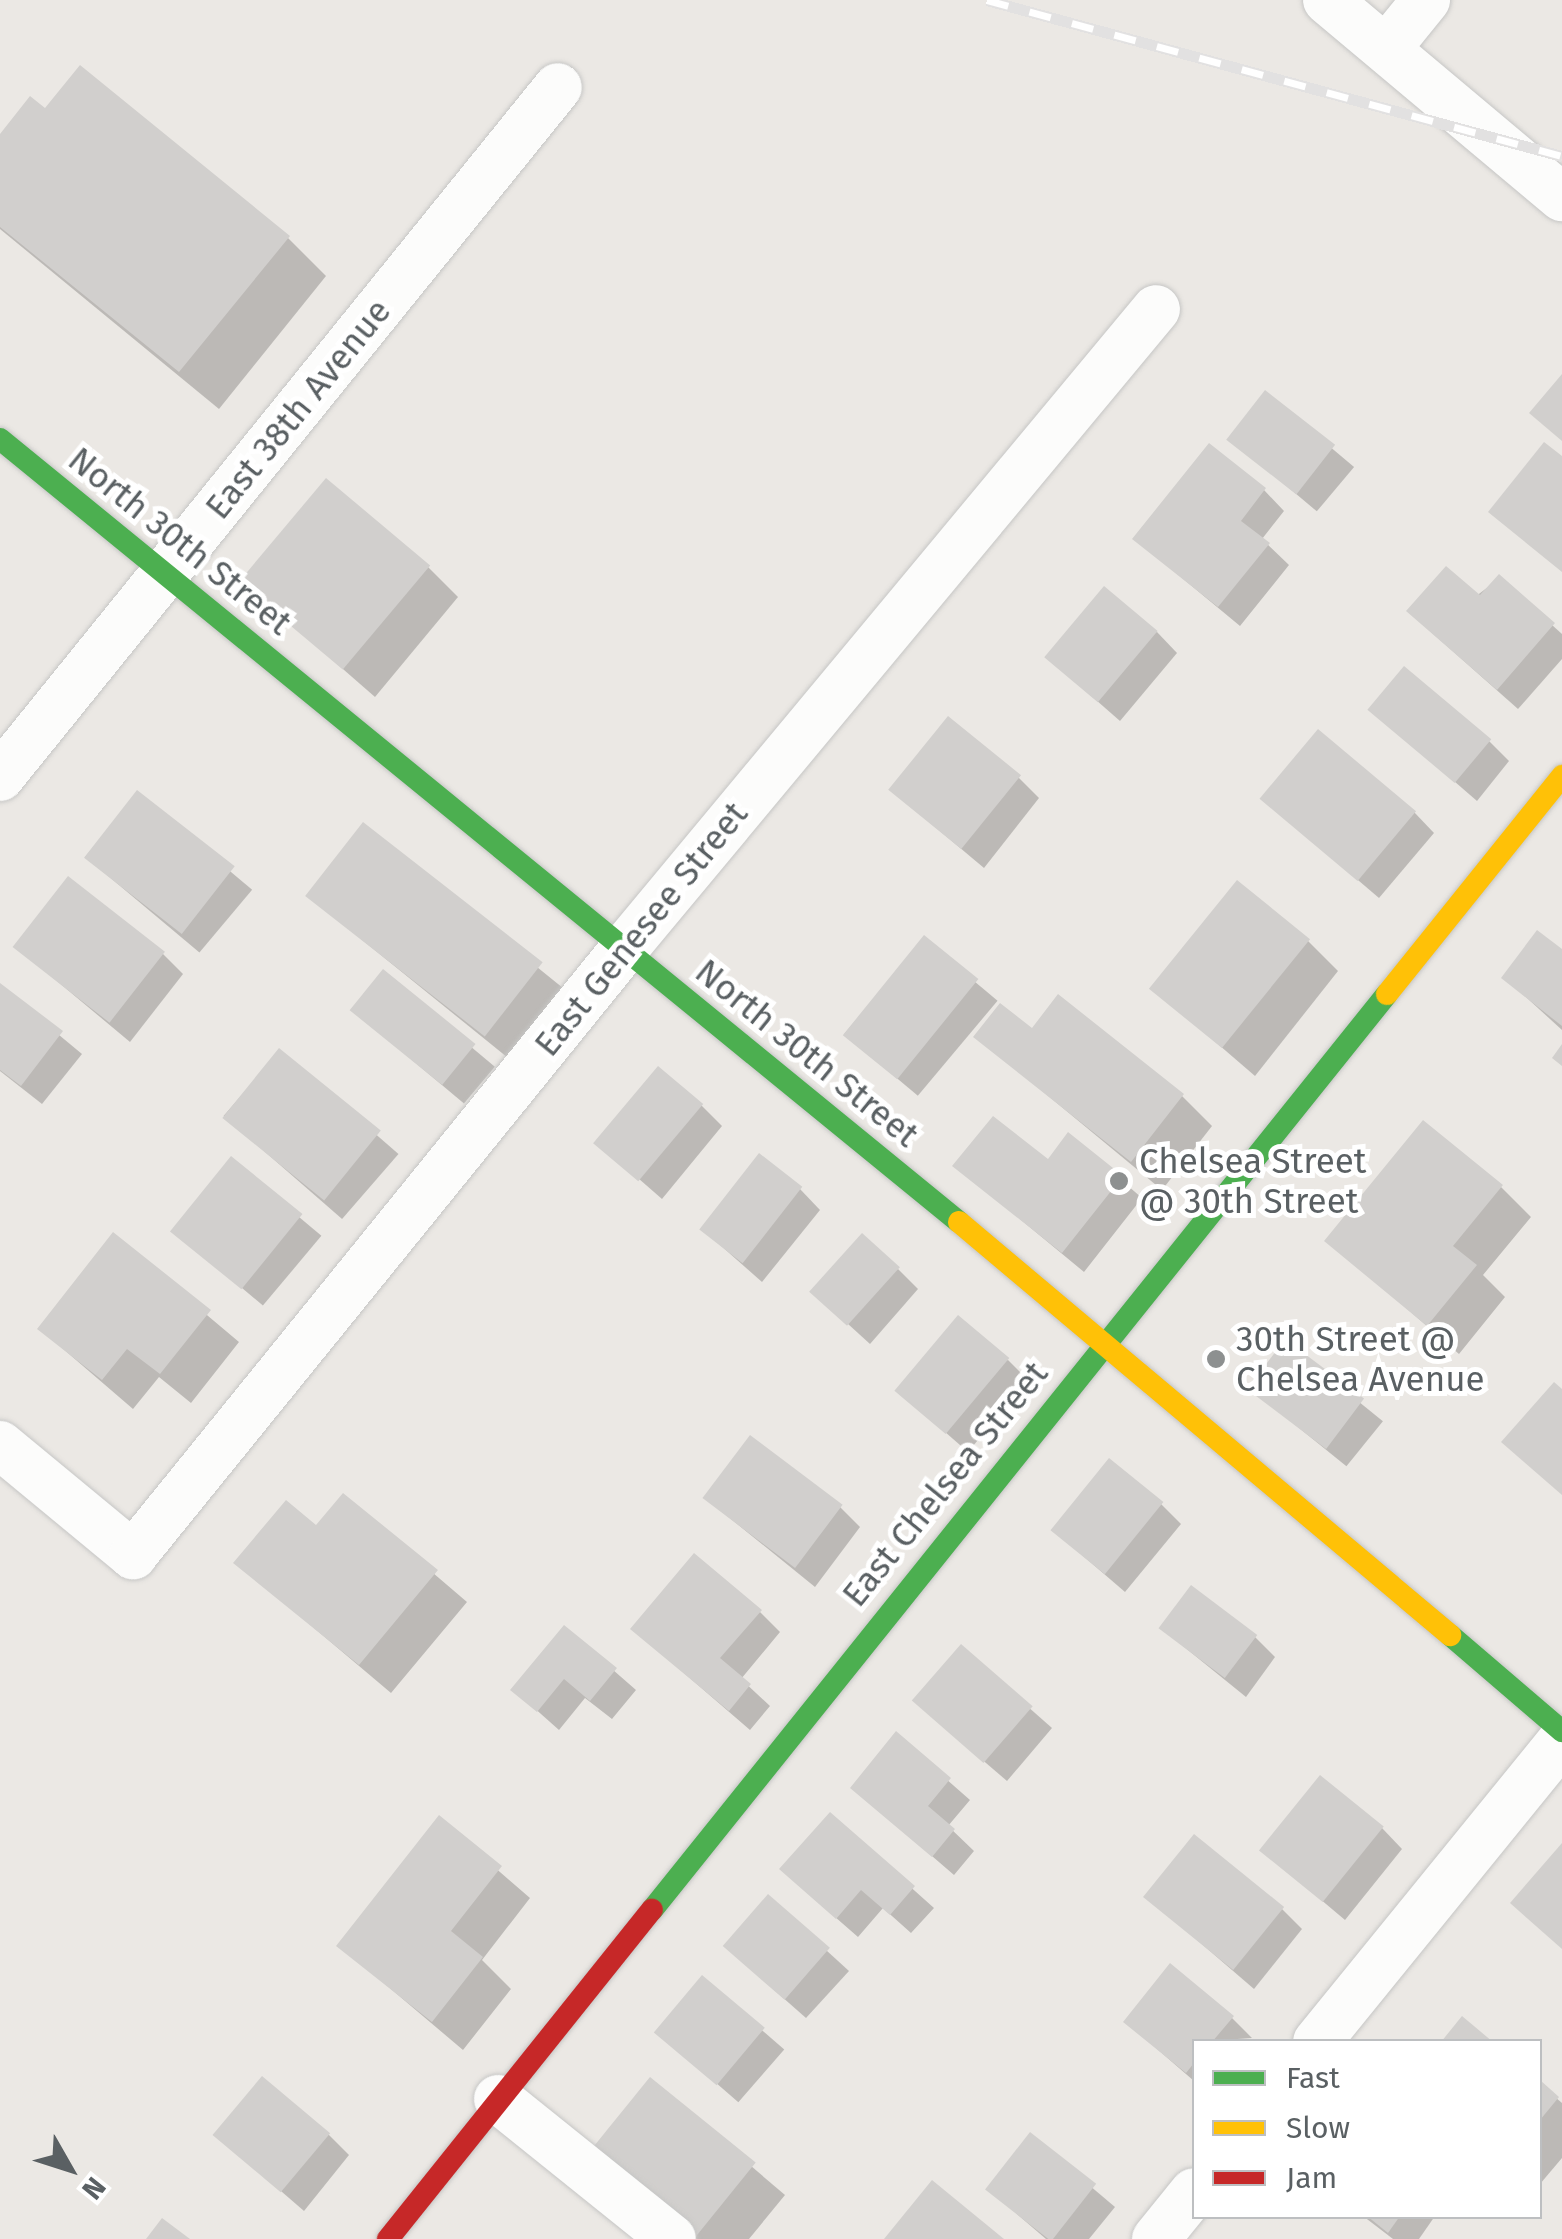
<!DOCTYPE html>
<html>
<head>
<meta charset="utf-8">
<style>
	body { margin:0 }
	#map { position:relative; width:1562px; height:2239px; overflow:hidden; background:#ebe8e4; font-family:"Fira Sans",sans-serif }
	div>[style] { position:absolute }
	.shadow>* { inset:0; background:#0003; transform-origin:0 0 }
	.building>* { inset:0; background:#d1cfcd; transform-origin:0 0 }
	.roads { filter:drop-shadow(0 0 2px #c6c6c5) drop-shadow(0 0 2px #c6c6c5) }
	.street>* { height:48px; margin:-24px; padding:0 24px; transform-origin:24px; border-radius:24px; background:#fcfcfb }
	.fast>* { height:22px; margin:-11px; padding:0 11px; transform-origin:11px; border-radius:11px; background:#4caf50 }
	.slow>* { height:22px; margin:-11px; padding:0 11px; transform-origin:11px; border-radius:11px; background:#ffc107 }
	.jam>* { height:22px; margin:-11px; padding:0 11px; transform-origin:11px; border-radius:11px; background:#c62828 }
	.rail>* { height:11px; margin-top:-5.5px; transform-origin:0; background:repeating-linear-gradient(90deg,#fff 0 22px,#e2e1e1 0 44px); box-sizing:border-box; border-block:2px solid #e2e1e1 }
	.dots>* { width:28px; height:28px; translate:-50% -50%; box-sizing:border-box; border:5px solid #fff; border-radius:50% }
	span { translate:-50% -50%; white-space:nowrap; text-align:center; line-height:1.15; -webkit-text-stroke:10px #fff; paint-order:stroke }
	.street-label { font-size:35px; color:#5a6063 }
	.poi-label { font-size:35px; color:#5a6063 }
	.left { translate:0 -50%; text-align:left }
	.legend { position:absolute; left:1192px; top:2039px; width:350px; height:180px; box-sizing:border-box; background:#fff; border:2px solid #bdbfc1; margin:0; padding:12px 18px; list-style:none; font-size:30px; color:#5a6063 }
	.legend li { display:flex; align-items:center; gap:20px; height:50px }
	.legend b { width:50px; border:2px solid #bdbfc1 }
	.north { position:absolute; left:20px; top:2119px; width:100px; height:100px; -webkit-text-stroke:8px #fff; paint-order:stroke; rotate:129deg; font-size:28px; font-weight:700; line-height:40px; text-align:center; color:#5a6063 }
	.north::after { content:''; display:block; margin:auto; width:35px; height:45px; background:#5a6063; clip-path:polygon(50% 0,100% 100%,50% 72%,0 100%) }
</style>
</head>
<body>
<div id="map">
	<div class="shadow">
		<i style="clip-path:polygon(46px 112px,288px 238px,326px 276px,219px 409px,0 229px,0 138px)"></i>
		<i style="left:1266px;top:393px;width:115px;height:58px;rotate:40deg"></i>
		<i style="clip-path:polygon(1264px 490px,1284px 511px,1262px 539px,1289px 565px,1240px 626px,1135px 539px)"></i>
		<i style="clip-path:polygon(428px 567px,458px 597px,375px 697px,242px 581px)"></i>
		<i style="clip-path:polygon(1500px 578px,1562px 634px,1562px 659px,1518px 709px,1430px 631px)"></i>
		<i style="clip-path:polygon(1157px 632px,1177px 653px,1120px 721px,1048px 658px)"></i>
		<i style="clip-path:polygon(1372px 710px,1489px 741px,1509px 761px,1477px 801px)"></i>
		<i style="clip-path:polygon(1019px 778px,1039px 798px,984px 868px,891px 790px)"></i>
		<i style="left:138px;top:794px;width:149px;height:82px;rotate:40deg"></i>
		<i style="clip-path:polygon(1263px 799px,1414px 812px,1434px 833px,1379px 898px)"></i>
		<i style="left:363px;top:826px;width:268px;height:89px;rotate:39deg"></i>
		<i style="left:924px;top:939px;width:96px;height:124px;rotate:40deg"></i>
		<i style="clip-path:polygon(1308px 941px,1338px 971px,1255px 1076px,1154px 989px)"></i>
		<i style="clip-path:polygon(15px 946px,163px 954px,183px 974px,130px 1042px)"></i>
		<i style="clip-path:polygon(1562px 952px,1562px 1030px,1505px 978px)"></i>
		<i style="left:383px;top:973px;width:146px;height:48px;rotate:40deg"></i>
		<i style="clip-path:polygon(0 986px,82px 1054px,42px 1104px,0 1071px)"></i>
		<i style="clip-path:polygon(1032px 1032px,1182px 1096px,1212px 1126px,1162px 1190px,977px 1037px)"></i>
		<i style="left:280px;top:1051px;width:157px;height:86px;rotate:41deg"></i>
		<i style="clip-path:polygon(701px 1105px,722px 1126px,662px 1199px,599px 1144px)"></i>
		<i style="clip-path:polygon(1069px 1135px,1142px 1198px,1084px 1272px,956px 1166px,1049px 1163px)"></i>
		<i style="left:231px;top:1160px;width:118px;height:91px;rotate:40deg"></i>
		<i style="clip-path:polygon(1501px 1187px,1531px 1217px,1483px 1275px,1505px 1297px,1459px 1354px,1328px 1240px)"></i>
		<i style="clip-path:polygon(800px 1189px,820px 1210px,762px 1282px,702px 1229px)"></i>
		<i style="clip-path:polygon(113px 1236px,239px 1342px,191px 1403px,159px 1377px,133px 1409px,40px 1329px)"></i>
		<i style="clip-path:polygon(898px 1269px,918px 1289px,870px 1344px,814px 1293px)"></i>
		<i style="left:1285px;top:1342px;width:126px;height:58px;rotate:39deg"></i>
		<i style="clip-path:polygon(1008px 1360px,1028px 1380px,968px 1452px,898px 1391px)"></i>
		<i style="clip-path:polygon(343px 1496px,467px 1602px,391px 1693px,237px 1563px,316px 1529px)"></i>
		<i style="clip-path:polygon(705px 1498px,840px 1507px,860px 1527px,815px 1587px)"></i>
		<i style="clip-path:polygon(1161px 1504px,1181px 1524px,1125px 1592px,1053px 1530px)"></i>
		<i style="clip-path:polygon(760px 1612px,780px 1632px,741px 1679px,770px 1706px,750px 1730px,633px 1629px)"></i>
		<i style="clip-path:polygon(565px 1628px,636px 1690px,612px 1719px,585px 1698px,559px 1730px,514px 1690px)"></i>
		<i style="clip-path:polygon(1162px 1629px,1255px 1637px,1275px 1657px,1246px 1697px)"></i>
		<i style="clip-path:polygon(961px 1648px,1052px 1728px,1007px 1781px,937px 1721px)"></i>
		<i style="clip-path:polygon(896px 1735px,970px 1800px,948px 1826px,974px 1851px,954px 1875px,853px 1788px)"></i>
		<i style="clip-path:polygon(830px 1815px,934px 1908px,911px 1933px,883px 1908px,858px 1937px,803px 1889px)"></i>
		<i style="clip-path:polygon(439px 1819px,530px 1898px,482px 1960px,511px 1989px,463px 2050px,339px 1945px)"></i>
		<i style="clip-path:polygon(1382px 1828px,1402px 1849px,1345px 1920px,1262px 1850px)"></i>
		<i style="clip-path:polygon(1146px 1896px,1282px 1909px,1302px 1929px,1254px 1989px)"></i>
		<i style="clip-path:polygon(769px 1898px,849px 1971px,806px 2018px,747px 1966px)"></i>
		<i style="left:702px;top:1978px;width:109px;height:70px;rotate:41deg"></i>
		<i style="clip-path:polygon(1232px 2018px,1252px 2038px,1194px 2042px,1194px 2081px,1126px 2022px)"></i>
		<i style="clip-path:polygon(650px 2080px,785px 2195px,749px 2239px,696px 2239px,623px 2180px)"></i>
		<i style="clip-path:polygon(1540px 2084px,1562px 2103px,1562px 2158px,1540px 2184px)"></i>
		<i style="clip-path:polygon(216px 2135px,329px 2135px,349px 2155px,304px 2211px)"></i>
		<i style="clip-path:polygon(1031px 2136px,1115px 2207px,1089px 2239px,1046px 2239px,988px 2189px)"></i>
		<i style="clip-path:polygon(1363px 2216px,1435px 2216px,1419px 2239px,1393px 2239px)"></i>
	</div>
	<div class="building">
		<i style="clip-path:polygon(80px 65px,290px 236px,179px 372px,0 227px,0 134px,30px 96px,45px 108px)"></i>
		<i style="clip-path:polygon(1562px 374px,1562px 441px,1529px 413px)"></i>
		<i style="left:1265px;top:390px;width:89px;height:63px;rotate:38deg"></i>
		<i style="clip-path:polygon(1544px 442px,1562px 456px,1562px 572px,1488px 512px)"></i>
		<i style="clip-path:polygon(1209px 443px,1266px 488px,1241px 521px,1270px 543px,1218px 607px,1132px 539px)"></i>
		<i style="left:326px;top:478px;width:136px;height:136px;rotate:40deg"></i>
		<i style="clip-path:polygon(1446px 566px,1480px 595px,1499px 574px,1555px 623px,1497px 690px,1406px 611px)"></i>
		<i style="left:1104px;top:586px;width:70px;height:93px;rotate:40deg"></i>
		<i style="left:1404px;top:666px;width:114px;height:57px;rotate:40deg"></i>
		<i style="left:948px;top:716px;width:94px;height:95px;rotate:39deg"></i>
		<i style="left:1318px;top:729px;width:128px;height:91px;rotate:40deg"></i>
		<i style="left:137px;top:790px;width:124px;height:86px;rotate:38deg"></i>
		<i style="left:363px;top:822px;width:228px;height:94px;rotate:38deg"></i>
		<i style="left:68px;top:876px;width:123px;height:90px;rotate:38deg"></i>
		<i style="left:1237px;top:880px;width:94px;height:140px;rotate:39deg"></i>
		<i style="clip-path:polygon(1537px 930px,1562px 949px,1562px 1026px,1501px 978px)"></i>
		<i style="left:924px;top:935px;width:70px;height:129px;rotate:39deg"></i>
		<i style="left:383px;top:969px;width:119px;height:53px;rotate:39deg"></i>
		<i style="clip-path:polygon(0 983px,63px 1031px,21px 1086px,0 1070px)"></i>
		<i style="clip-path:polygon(1058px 994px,1184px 1094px,1131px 1162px,973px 1037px,1000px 1003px,1032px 1028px)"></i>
		<i style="clip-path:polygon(1562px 1044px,1562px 1066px,1552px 1058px)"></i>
		<i style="left:279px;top:1048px;width:131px;height:90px;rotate:39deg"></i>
		<i style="left:658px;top:1066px;width:59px;height:101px;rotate:40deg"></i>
		<i style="clip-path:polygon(993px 1116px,1048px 1159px,1068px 1132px,1123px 1176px,1062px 1253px,952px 1166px)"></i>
		<i style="clip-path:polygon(1423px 1120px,1503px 1185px,1453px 1246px,1477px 1265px,1427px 1326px,1324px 1241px)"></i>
		<i style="left:759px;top:1153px;width:55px;height:97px;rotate:38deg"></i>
		<i style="left:231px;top:1156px;width:92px;height:97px;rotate:39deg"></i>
		<i style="clip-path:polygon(113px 1232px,211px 1310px,160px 1374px,127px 1349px,102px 1380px,37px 1329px)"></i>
		<i style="left:862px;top:1233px;width:51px;height:79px;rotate:42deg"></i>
		<i style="left:958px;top:1315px;width:67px;height:99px;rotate:40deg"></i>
		<i style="left:1285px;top:1339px;width:99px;height:63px;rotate:37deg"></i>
		<i style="clip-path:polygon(1554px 1382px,1562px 1389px,1562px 1495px,1501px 1442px)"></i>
		<i style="left:750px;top:1435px;width:116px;height:79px;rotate:37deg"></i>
		<i style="left:1109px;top:1458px;width:70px;height:93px;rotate:39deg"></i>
		<i style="clip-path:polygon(343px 1493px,438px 1570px,359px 1665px,233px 1563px,286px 1500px,316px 1525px)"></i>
		<i style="clip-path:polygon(694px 1553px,762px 1610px,720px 1658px,751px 1684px,729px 1711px,630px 1629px)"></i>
		<i style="left:1191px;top:1585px;width:83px;height:54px;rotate:37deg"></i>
		<i style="clip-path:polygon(564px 1625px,617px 1668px,590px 1701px,564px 1679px,537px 1712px,510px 1690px)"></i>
		<i style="left:961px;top:1644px;width:95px;height:75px;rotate:41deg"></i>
		<i style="clip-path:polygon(896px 1731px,951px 1778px,928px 1806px,955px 1829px,932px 1857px,850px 1788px)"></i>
		<i style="left:1320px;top:1775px;width:82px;height:97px;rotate:39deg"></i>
		<i style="clip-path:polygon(830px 1812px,915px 1886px,890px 1915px,861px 1890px,836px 1919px,779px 1869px)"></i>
		<i style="clip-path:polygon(439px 1815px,502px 1866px,451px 1931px,483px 1957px,432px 2022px,336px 1946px)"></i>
		<i style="left:1194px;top:1834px;width:116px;height:81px;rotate:39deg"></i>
		<i style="clip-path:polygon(1562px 1843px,1562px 1949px,1510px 1903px)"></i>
		<i style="left:768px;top:1894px;width:82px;height:69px;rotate:41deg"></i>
		<i style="clip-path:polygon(1170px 1963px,1234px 2016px,1212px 2042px,1194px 2042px,1194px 2063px,1186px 2073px,1123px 2022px)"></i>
		<i style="left:702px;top:1975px;width:82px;height:75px;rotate:40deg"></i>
		<i style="clip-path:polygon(1462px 2016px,1493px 2042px,1441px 2042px)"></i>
		<i style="left:262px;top:2076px;width:89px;height:77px;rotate:40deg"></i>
		<i style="left:650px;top:2077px;width:136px;height:95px;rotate:39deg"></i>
		<i style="clip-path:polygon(1540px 2080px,1559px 2097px,1540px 2120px)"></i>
		<i style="left:1030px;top:2132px;width:84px;height:73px;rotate:38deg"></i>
		<i style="clip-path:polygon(932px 2180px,1004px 2239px,884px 2239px)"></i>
		<i style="clip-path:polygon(1367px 2216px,1400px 2216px,1388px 2233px)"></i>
		<i style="clip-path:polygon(162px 2218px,190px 2239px,146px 2239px)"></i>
	</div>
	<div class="roads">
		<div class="street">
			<i style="left:1327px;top:0;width:307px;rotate:40deg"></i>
			<i style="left:1387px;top:48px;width:62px;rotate:-50.9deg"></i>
			<i style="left:0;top:777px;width:887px;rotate:-51.04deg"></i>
			<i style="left:0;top:1445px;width:173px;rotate:39.6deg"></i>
			<i style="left:133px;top:1555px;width:780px;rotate:-50.98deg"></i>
			<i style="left:624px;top:949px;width:832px;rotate:-50.26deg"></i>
			<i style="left:1317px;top:2042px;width:388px;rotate:-50.9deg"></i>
			<i style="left:498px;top:2099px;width:223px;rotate:38.8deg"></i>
			<i style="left:1156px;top:2239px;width:60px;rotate:-51deg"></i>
		</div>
		<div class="fast">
			<i style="left:0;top:439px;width:1238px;rotate:39.23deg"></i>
			<i style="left:1450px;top:1635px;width:148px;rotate:40.6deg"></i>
			<i style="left:652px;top:1910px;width:1174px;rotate:-51.26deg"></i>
		</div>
		<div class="slow">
			<i style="left:1387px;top:994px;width:280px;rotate:-51.2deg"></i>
			<i style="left:959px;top:1222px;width:642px;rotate:40.07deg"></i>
		</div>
		<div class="jam">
			<i style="left:388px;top:2239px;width:422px;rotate:-51.3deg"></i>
		</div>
	</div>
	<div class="rail">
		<i style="left:987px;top:0;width:596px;rotate:15.18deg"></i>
	</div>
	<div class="dots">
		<i style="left:1119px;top:1181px;background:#8d9090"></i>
		<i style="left:1216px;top:1359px;background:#8d9090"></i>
	</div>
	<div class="street-label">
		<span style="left:298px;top:409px;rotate:-51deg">East 38th Avenue</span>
		<span style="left:180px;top:541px;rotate:39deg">North 30th Street</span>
		<span style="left:641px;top:929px;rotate:-51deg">East Genesee Street</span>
		<span style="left:807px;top:1053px;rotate:39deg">North 30th Street</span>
		<span style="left:945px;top:1484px;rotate:-51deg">East Chelsea Street</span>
	</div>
	<div class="poi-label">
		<span class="left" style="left:1139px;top:1181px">Chelsea Street<br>@ 30th Street</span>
		<span class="left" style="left:1236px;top:1359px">30th Street @<br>Chelsea Avenue</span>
	</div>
	<ul class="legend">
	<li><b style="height:12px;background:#4caf50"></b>Fast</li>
	<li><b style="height:12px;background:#ffc107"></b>Slow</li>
	<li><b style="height:12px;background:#c62828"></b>Jam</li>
	</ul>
	<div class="north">N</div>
</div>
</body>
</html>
